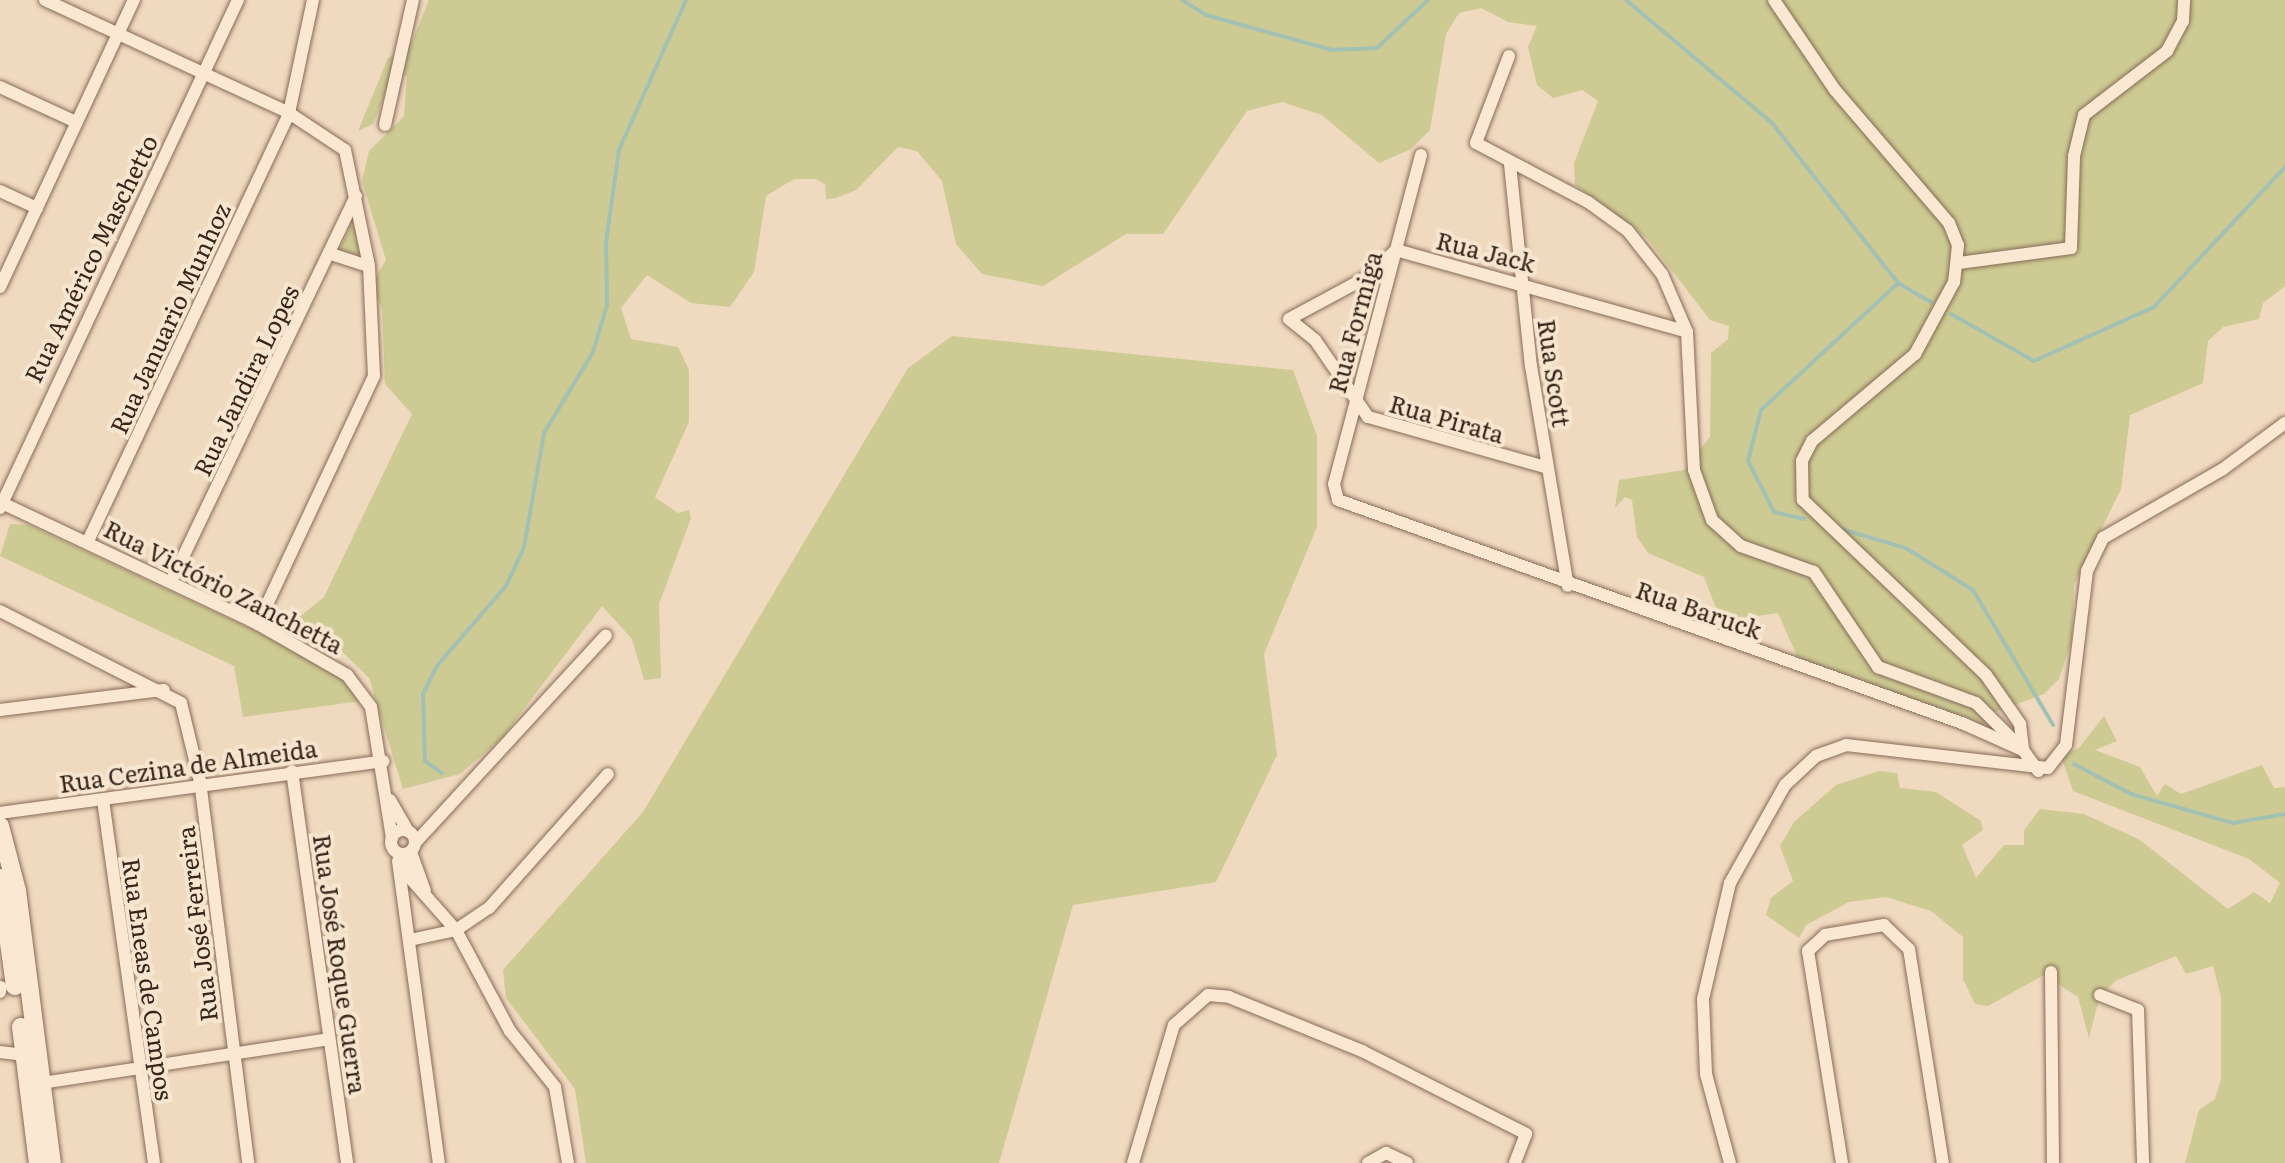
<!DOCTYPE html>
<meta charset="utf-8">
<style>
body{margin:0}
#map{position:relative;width:2285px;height:1163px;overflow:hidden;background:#efd9bf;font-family:Literata,serif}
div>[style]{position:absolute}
.green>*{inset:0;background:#cdcb93}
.stream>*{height:4px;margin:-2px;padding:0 2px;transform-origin:2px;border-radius:2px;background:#a3c1b3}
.roads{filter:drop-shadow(0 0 2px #886a57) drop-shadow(0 0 2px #886a57)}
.street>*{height:12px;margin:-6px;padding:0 6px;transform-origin:6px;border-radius:6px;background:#fae8d3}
.street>.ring{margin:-6px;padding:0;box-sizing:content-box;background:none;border:12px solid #fae8d3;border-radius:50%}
.secondary>*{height:18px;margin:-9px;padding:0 9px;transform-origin:9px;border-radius:9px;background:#fae8d3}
span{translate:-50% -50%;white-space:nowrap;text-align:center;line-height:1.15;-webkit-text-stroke:8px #f6e5cf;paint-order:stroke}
.street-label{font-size:24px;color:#37251c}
</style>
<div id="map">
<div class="green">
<i style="clip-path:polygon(429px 0,2285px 0,2285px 286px,2263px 303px,2259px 319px,2223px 327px,2208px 341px,2203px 383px,2130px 415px,2121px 489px,2074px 585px,2072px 640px,2059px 679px,2044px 694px,1990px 714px,1981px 729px,1813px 668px,1797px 656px,1778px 613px,1721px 621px,1704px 577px,1648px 553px,1637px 537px,1632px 500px,1625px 497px,1615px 508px,1619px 480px,1684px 470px,1710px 437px,1711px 353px,1728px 339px,1729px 326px,1710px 320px,1647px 238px,1575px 185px,1574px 163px,1598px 101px,1582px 90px,1553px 98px,1537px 85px,1528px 47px,1537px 26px,1508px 22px,1481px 8px,1459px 13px,1446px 34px,1430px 130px,1411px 149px,1379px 163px,1322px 115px,1282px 102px,1247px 111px,1163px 234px,1126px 234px,1043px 286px,982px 274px,956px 244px,942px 181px,917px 151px,898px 147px,856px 190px,836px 198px,826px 199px,825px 184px,815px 179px,794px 179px,766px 196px,754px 272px,730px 307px,691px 303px,647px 275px,621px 308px,631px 339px,678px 347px,689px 370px,689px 422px,655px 497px,678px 513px,689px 510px,691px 518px,659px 604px,661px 678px,644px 680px,632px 639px,602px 606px,502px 738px,460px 774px,403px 789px,369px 678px,325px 635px,303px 634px,292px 623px,324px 597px,412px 414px,385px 384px,382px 309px,372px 283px,386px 260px,362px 181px,369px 151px,404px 116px,407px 76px,393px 75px,373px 124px,358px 131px,388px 58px,411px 44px)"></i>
<i style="clip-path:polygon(350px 226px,359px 228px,363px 256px,339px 251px)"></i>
<i style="clip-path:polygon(952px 336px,1293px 370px,1317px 436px,1317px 527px,1264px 654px,1277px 755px,1216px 882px,1073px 905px,999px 1163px,586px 1163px,575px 1089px,506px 998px,503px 970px,643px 812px,908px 368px)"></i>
<i style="clip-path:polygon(10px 524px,29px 525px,296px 650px,352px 685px,361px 701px,243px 717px,234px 666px,0 556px)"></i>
<i style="clip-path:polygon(2104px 716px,2117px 741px,2095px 750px,2140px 767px,2157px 796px,2165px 784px,2181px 794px,2262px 765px,2274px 788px,2285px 787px,2285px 1163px,2185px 1163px,2199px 1110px,2215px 1099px,2221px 1079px,2221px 997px,2213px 966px,2186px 974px,2176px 956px,2117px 980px,2100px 995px,2089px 1038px,2078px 997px,2044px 975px,1988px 1006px,1975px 1004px,1963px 979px,1963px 937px,1931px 911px,1886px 897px,1849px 902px,1806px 925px,1799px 938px,1766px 915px,1771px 898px,1793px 881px,1780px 846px,1794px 822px,1836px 785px,1879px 771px,1897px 773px,1900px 788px,1936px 792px,1981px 821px,1983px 830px,1962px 845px,1976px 878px,2004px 845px,2024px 845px,2024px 830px,2040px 809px,2084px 814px,2140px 840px,2228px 909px,2254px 892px,2270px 903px,2280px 883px,2249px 859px,2073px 791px,2061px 756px,2079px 748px)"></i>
</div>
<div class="stream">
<i style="left:1182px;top:0;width:28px;rotate:32deg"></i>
<i style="left:1206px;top:15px;width:131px;rotate:15.5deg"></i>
<i style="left:1332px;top:50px;width:45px;rotate:-2.5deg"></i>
<i style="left:1377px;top:48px;width:70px;rotate:-43.3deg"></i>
<i style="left:1626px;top:0;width:191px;rotate:40.1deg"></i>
<i style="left:1772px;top:123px;width:204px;rotate:51.8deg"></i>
<i style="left:1951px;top:314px;width:95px;rotate:29.5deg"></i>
<i style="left:2034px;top:361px;width:132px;rotate:-24.2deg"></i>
<i style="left:2154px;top:307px;width:192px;rotate:-46.9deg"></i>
<i style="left:1804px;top:519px;width:31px;rotate:-167deg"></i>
<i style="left:1774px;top:512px;width:57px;rotate:-117deg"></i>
<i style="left:1748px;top:461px;width:53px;rotate:-75.7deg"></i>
<i style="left:1761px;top:410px;width:187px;rotate:-42.8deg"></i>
<i style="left:1898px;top:283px;width:39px;rotate:30deg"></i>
<i style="left:1838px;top:528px;width:71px;rotate:16.4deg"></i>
<i style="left:1906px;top:548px;width:79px;rotate:32.1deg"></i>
<i style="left:1973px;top:590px;width:157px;rotate:59.3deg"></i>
<i style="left:2074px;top:764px;width:64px;rotate:27.8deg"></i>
<i style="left:2131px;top:794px;width:106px;rotate:15.9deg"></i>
<i style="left:2233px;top:823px;width:53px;rotate:-9.8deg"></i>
<i style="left:442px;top:773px;width:21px;rotate:-145deg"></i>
<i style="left:425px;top:761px;width:67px;rotate:-91.7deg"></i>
<i style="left:423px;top:694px;width:30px;rotate:-64deg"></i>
<i style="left:436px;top:667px;width:107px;rotate:-49.2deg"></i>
<i style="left:506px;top:586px;width:43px;rotate:-65.2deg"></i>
<i style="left:524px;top:547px;width:116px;rotate:-80deg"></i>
<i style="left:544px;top:433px;width:95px;rotate:-58.8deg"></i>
<i style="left:593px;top:352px;width:49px;rotate:-73.4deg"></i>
<i style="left:607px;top:305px;width:63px;rotate:-90.9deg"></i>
<i style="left:606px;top:242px;width:93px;rotate:-82deg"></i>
<i style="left:619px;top:150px;width:164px;rotate:-65.9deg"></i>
</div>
<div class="roads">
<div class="street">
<i style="left:45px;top:0;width:269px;rotate:24.8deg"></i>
<i style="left:289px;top:113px;width:67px;rotate:33.5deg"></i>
<i style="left:345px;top:150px;width:118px;rotate:78.3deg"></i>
<i style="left:369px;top:266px;width:110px;rotate:87.4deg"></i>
<i style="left:374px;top:376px;width:274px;rotate:115.1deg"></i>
<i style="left:1774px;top:0;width:109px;rotate:55.9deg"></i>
<i style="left:1835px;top:90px;width:175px;rotate:49.4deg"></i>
<i style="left:1949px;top:223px;width:24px;rotate:68deg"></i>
<i style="left:1958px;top:245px;width:37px;rotate:96deg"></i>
<i style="left:1954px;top:282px;width:82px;rotate:118.4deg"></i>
<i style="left:1915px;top:354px;width:135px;rotate:139.8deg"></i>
<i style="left:1812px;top:441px;width:22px;rotate:117deg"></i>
<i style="left:1802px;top:461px;width:39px;rotate:89deg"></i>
<i style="left:1803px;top:500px;width:253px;rotate:43.7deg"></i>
<i style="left:1986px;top:675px;width:60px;rotate:55.2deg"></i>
<i style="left:2020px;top:724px;width:26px;rotate:83deg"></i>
<i style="left:1509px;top:56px;width:93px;rotate:110.8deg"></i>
<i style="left:1476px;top:143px;width:127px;rotate:27.8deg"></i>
<i style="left:1588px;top:202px;width:49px;rotate:35.9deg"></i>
<i style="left:1628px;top:231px;width:55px;rotate:51.7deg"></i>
<i style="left:1662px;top:274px;width:63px;rotate:66.7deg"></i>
<i style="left:1687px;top:332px;width:138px;rotate:87.1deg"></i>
<i style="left:1694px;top:470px;width:53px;rotate:70.2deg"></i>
<i style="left:1712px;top:520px;width:39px;rotate:42deg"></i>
<i style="left:1741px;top:546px;width:77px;rotate:19.6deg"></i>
<i style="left:1814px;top:572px;width:115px;rotate:56deg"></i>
<i style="left:1878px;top:667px;width:104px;rotate:20.2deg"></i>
<i style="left:1976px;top:703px;width:64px;rotate:45deg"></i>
<i style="left:0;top:87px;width:84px;rotate:24.7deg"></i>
<i style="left:385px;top:125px;width:128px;rotate:-77.4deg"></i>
<i style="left:1421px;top:155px;width:340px;rotate:104.8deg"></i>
<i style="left:1334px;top:484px;width:16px;rotate:76deg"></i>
<i style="left:1338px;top:500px;width:663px;rotate:19.67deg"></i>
<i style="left:1962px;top:723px;width:67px;rotate:23.9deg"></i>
<i style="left:2023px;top:750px;width:26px;rotate:54deg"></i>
<i style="left:1510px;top:164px;width:203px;rotate:84.1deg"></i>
<i style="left:1531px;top:366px;width:223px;rotate:80.5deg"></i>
<i style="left:0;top:191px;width:41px;rotate:24.7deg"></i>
<i style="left:331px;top:254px;width:40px;rotate:18deg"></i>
<i style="left:1959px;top:263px;width:113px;rotate:-7.6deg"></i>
<i style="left:2071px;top:248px;width:92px;rotate:-88.1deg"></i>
<i style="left:2074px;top:156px;width:42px;rotate:-76.3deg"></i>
<i style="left:2084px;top:115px;width:105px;rotate:-37.6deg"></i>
<i style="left:2167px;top:51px;width:34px;rotate:-62deg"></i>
<i style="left:2183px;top:21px;width:21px;rotate:-87deg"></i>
<i style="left:0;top:287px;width:317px;rotate:-65deg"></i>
<i style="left:1545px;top:467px;width:184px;rotate:-164.2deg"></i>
<i style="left:1368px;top:417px;width:93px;rotate:-124.5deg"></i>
<i style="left:1315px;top:340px;width:33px;rotate:-141deg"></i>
<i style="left:1289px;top:319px;width:91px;rotate:-28.3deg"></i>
<i style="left:1369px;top:276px;width:37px;rotate:-44deg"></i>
<i style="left:1396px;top:250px;width:302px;rotate:15.7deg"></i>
<i style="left:0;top:502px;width:285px;rotate:25.3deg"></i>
<i style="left:258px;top:624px;width:103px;rotate:29.8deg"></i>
<i style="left:347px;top:675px;width:40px;rotate:53deg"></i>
<i style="left:371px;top:707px;width:133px;rotate:80.9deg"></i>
<i style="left:0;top:508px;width:561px;rotate:-64.9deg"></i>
<i style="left:88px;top:541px;width:473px;rotate:-64.8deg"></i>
<i style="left:289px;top:113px;width:116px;rotate:-78deg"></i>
<i style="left:171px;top:582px;width:428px;rotate:-64.4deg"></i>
<i style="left:0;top:611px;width:203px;rotate:26.9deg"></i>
<i style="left:181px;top:703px;width:80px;rotate:76.3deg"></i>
<i style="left:200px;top:781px;width:385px;rotate:82.8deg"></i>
<i style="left:0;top:710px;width:165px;rotate:-7deg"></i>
<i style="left:292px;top:771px;width:396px;rotate:82deg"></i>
<i style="left:103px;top:800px;width:367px;rotate:82deg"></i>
<i style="left:390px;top:800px;width:36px;rotate:60deg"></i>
<i style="left:0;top:813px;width:387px;rotate:-7.7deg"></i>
<i class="ring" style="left:391px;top:830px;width:12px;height:12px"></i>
<i style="left:415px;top:843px;width:282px;rotate:-47.4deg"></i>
<i style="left:411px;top:852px;width:41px;rotate:70.3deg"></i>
<i style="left:402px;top:854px;width:25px;rotate:72deg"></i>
<i style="left:410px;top:878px;width:69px;rotate:48.5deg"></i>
<i style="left:456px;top:930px;width:115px;rotate:61.9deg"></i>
<i style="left:510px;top:1031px;width:72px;rotate:51.2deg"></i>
<i style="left:555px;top:1087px;width:77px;rotate:80.3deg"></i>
<i style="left:398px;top:861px;width:305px;rotate:82.3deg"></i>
<i style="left:410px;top:940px;width:47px;rotate:-12.3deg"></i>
<i style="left:456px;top:930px;width:40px;rotate:-34deg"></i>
<i style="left:489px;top:908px;width:179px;rotate:-48.4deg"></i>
<i style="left:2051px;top:972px;width:191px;rotate:89.4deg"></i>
<i style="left:0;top:992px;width:5px;rotate:-79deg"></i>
<i style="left:2100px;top:995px;width:41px;rotate:21.5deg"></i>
<i style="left:2138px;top:1010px;width:153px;rotate:88.1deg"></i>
<i style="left:0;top:1052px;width:25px;rotate:7deg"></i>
<i style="left:42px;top:1083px;width:290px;rotate:-8.7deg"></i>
<i style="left:1133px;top:1163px;width:144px;rotate:-73.5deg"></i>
<i style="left:1174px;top:1025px;width:45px;rotate:-41.4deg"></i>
<i style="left:1208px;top:995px;width:21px;rotate:5deg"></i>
<i style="left:1229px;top:997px;width:144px;rotate:22.1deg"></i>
<i style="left:1362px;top:1051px;width:184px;rotate:26.8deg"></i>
<i style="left:1526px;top:1134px;width:31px;rotate:111deg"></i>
<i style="left:1368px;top:1163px;width:21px;rotate:-29deg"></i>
<i style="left:1386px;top:1153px;width:23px;rotate:25deg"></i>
<i style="left:1730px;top:1163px;width:92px;rotate:-105.1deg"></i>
<i style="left:1706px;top:1074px;width:75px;rotate:-92.3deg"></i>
<i style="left:1703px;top:999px;width:119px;rotate:-76.9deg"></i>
<i style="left:1730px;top:883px;width:112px;rotate:-60.7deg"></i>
<i style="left:1785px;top:785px;width:42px;rotate:-43.1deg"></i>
<i style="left:1816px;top:756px;width:32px;rotate:-20deg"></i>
<i style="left:1846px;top:745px;width:203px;rotate:6.5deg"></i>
<i style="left:2048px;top:768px;width:29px;rotate:-52deg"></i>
<i style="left:2066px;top:745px;width:175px;rotate:-83.1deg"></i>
<i style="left:2087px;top:571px;width:37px;rotate:-64deg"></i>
<i style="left:2103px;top:538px;width:138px;rotate:-29.9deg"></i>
<i style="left:2223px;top:469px;width:77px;rotate:-36.6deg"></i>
<i style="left:1842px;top:1163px;width:215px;rotate:-99.1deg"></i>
<i style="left:1808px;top:951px;width:23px;rotate:-43deg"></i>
<i style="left:1825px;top:935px;width:60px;rotate:-9.6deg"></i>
<i style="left:1884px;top:925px;width:35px;rotate:44deg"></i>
<i style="left:1909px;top:949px;width:217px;rotate:81deg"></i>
</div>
<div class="secondary">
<i style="left:0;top:826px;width:67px;rotate:75.3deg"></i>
<i style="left:17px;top:891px;width:274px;rotate:82.7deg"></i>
<i style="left:0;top:878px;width:109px;rotate:82.1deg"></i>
<i style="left:21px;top:1027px;width:137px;rotate:82.9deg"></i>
</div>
</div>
<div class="street-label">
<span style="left:1486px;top:251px;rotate:14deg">Rua Jack</span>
<span style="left:90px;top:258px;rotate:-64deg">Rua Américo Maschetto</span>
<span style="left:169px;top:318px;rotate:-65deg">Rua Januario Munhoz</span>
<span style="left:1354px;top:322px;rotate:-75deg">Rua Formiga</span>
<span style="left:1555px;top:373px;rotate:82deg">Rua Scott</span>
<span style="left:245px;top:380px;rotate:-64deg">Rua Jandira Lopes</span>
<span style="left:1447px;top:418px;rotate:16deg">Rua Pirata</span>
<span style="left:224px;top:586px;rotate:27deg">Rua Victório Zanchetta</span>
<span style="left:1699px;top:609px;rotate:19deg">Rua Baruck</span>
<span style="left:188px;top:765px;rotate:-8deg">Rua Cezina de Almeida</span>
<span style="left:196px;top:924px;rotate:-97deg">Rua José Ferreira</span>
<span style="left:341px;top:964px;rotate:82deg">Rua José Roque Guerra</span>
<span style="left:149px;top:979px;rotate:82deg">Rua Eneas de Campos</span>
</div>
</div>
